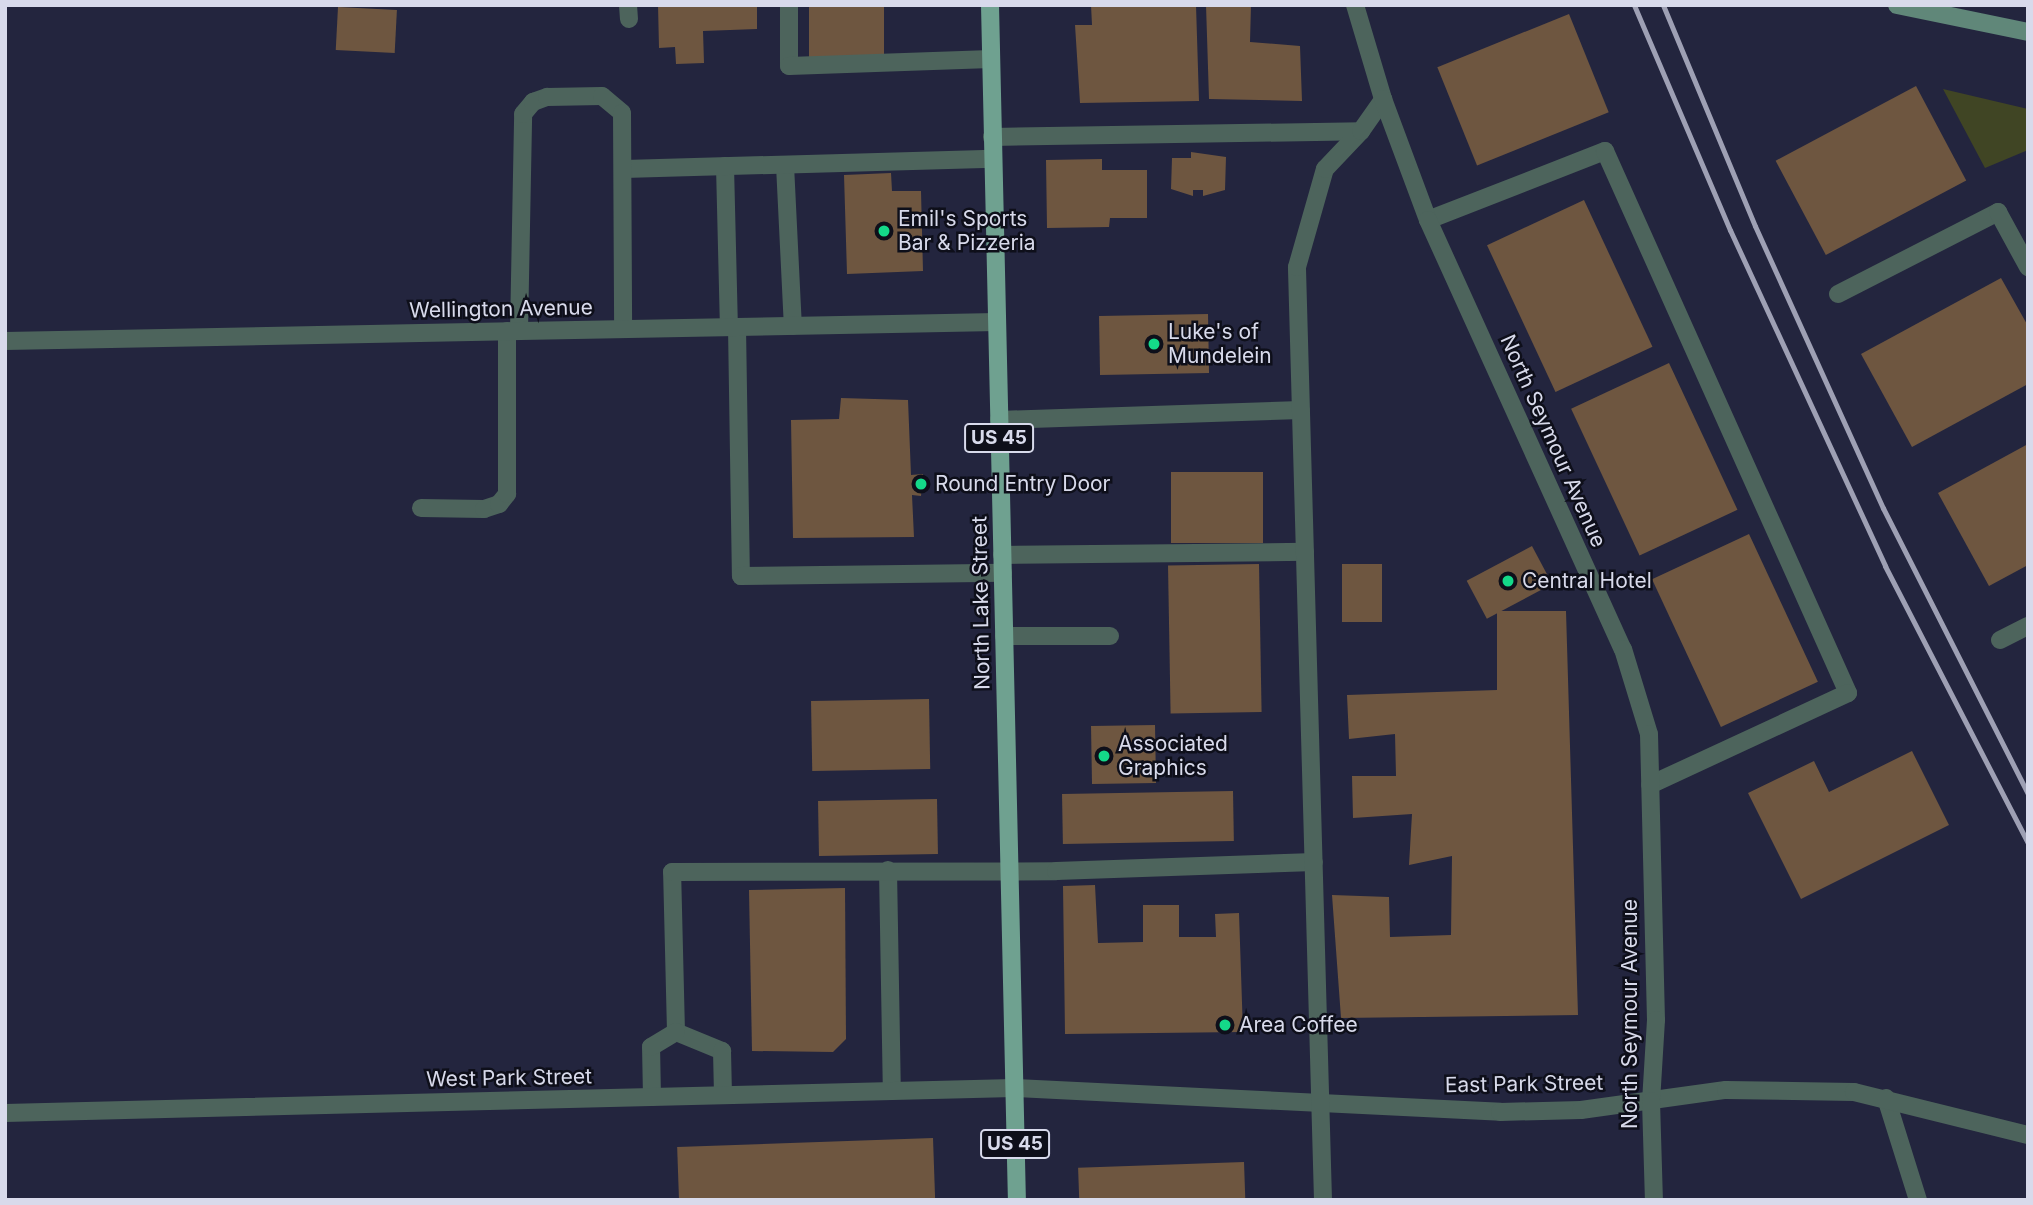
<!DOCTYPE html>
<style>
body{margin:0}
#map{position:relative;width:2033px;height:1205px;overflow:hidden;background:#23253e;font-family:Inter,sans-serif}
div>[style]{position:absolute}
.green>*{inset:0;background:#404524}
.building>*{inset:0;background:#6e5640;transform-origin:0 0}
.service>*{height:18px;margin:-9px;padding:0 9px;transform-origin:9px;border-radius:9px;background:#4d645c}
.minor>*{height:18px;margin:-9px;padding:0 9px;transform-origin:9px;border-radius:9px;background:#4d645c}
.tertiary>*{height:18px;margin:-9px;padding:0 9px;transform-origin:9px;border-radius:9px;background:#4d645c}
.secondary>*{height:18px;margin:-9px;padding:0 9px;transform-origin:9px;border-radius:9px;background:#608779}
.primary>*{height:18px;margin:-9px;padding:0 9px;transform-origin:9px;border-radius:9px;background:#6fa190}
.rail>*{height:5px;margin:-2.5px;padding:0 2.5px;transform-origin:2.5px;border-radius:2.5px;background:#9ea0b4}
.dots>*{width:19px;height:19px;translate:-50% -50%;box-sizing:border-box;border:4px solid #0e0f1a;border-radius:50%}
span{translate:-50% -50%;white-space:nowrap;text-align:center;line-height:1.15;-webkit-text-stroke:5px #0e0f1a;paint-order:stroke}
.shield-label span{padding:2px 5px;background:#0e0f1a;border:2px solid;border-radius:5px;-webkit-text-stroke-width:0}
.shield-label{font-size:19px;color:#d8daeb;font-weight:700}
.poi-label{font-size:21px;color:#d8daeb}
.left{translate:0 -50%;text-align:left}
.street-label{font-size:21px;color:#d8daeb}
.frame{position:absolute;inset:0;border:7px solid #d8daeb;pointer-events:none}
</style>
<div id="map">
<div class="green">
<i style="clip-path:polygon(1943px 89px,2028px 109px,2028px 150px,1985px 168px)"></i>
</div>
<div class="building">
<i style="clip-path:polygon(658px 5px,757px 5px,757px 29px,703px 31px,704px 63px,676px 64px,675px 47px,659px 48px)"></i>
<i style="left:809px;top:5px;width:75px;height:53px"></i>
<i style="clip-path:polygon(1091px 5px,1196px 5px,1199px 101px,1080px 103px,1075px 25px,1092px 25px)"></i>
<i style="clip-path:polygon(1206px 5px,1251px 5px,1250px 42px,1300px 46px,1302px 101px,1209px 99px)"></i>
<i style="left:338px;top:7px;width:59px;height:43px;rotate:3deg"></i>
<i style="left:1569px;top:14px;width:106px;height:142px;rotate:68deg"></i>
<i style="left:1916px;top:86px;width:107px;height:159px;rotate:62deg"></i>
<i style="clip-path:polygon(1191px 152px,1226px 157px,1225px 190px,1203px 196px,1203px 190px,1193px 190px,1193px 196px,1171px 189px,1172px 158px,1191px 158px)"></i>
<i style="clip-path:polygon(1102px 159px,1102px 170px,1147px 170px,1147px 218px,1110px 218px,1109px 227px,1047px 228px,1046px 160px)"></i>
<i style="clip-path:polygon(891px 173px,892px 191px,921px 191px,923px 271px,847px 274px,844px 175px)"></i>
<i style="left:1584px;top:200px;width:162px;height:107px;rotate:65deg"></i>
<i style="clip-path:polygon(2001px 278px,2028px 326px,2028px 384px,1912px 447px,1861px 354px)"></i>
<i style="left:1208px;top:314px;width:59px;height:109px;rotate:89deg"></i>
<i style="left:1669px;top:363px;width:162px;height:108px;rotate:65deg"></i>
<i style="clip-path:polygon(841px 398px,908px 400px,911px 475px,923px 474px,921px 496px,912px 495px,914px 537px,793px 538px,791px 420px,839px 419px)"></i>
<i style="clip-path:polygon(2028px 444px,2028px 565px,1989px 586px,1938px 493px)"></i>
<i style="left:1171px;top:472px;width:92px;height:71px"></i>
<i style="left:1749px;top:534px;width:163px;height:107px;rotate:65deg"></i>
<i style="left:1532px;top:546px;width:43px;height:74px;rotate:62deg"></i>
<i style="left:1259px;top:564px;width:148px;height:91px;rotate:89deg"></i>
<i style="left:1342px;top:564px;width:40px;height:58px"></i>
<i style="clip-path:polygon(1497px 611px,1566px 611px,1578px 1015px,1341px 1018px,1332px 895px,1389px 897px,1390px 937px,1451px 935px,1452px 856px,1409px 865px,1412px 814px,1353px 818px,1352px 776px,1396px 776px,1395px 734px,1349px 739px,1347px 695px,1497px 690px)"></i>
<i style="left:929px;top:699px;width:70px;height:118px;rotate:89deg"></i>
<i style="left:1155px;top:725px;width:58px;height:64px;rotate:89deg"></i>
<i style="clip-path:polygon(1912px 751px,1949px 825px,1801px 899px,1748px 793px,1814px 761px,1829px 792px)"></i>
<i style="left:1233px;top:791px;width:50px;height:171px;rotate:89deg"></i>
<i style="left:937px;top:799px;width:55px;height:119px;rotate:89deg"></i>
<i style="clip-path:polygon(1095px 885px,1098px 943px,1143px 942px,1143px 905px,1179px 905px,1179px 937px,1216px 937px,1215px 914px,1239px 913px,1243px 1032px,1065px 1034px,1063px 886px)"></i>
<i style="clip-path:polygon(845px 888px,846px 1039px,833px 1052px,752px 1051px,749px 890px)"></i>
<i style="left:933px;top:1138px;width:62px;height:256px;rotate:88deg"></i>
<i style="left:1244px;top:1162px;width:38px;height:166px;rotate:88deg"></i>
</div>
<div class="service">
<i style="left:628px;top:5px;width:14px;rotate:86deg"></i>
<i style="left:789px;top:5px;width:61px;rotate:90deg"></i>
<i style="left:789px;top:66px;width:202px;rotate:-2deg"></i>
<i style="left:992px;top:137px;width:369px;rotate:-0.9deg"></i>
<i style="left:785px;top:165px;width:161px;rotate:87.2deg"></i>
<i style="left:725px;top:166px;width:161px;rotate:88.6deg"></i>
<i style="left:624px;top:169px;width:369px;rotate:-1.6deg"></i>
<i style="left:1428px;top:220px;width:190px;rotate:-21.3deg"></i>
<i style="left:1605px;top:151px;width:594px;rotate:65.85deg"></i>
<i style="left:1848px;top:693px;width:218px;rotate:155.1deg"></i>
<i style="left:1838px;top:294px;width:180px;rotate:-27.1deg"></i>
<i style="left:1998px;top:212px;width:63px;rotate:61.4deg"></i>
<i style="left:737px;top:327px;width:249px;rotate:89.1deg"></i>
<i style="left:741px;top:576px;width:262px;rotate:-0.7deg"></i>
<i style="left:519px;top:331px;width:217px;rotate:-88.9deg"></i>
<i style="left:523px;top:114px;width:16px;rotate:-50deg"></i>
<i style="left:533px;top:102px;width:15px;rotate:-20deg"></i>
<i style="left:547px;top:97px;width:55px;rotate:-1deg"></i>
<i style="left:602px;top:96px;width:26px;rotate:40deg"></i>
<i style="left:622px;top:113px;width:216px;rotate:89.7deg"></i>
<i style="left:999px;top:420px;width:302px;rotate:-1.9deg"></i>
<i style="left:421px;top:508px;width:63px;rotate:0.9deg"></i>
<i style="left:484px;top:509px;width:16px;rotate:-18deg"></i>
<i style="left:499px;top:504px;width:13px;rotate:-51deg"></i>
<i style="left:507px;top:494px;width:163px;rotate:-90deg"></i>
<i style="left:1002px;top:555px;width:303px;rotate:-0.6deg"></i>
<i style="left:1004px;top:636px;width:106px"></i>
<i style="left:2000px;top:640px;width:31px;rotate:-27deg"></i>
<i style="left:888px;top:870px;width:221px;rotate:89deg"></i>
<i style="left:676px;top:1032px;width:160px;rotate:-91.4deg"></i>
<i style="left:672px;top:872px;width:384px;rotate:-0.1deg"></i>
<i style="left:1056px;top:871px;width:258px;rotate:-2deg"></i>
<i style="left:676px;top:1032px;width:50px;rotate:22.4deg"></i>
<i style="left:722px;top:1051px;width:44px;rotate:88.7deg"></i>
<i style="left:652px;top:1097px;width:50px;rotate:-91.1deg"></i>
<i style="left:651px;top:1047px;width:29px;rotate:-31deg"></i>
</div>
<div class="minor">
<i style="left:5px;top:341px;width:992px;rotate:-1.1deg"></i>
<i style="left:1886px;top:1098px;width:107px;rotate:72.6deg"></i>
<i style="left:5px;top:1113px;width:1009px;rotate:-1.42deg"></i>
<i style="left:1014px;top:1088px;width:487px;rotate:2.8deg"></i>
<i style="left:1500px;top:1112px;width:81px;rotate:-1.4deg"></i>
<i style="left:1581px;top:1110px;width:146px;rotate:-7.9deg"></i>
<i style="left:1726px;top:1090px;width:128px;rotate:0.9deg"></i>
<i style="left:1854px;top:1092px;width:179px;rotate:13.9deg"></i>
<i style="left:1323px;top:1200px;width:933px;rotate:-91.6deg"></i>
<i style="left:1297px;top:267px;width:102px;rotate:-74.1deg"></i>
<i style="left:1325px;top:169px;width:52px;rotate:-46.5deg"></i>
<i style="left:1361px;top:131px;width:39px;rotate:-55deg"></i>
</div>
<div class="tertiary">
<i style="left:1355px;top:5px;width:98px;rotate:73.4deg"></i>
<i style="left:1383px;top:99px;width:129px;rotate:69.6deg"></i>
<i style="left:1428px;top:220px;width:471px;rotate:65.6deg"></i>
<i style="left:1623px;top:649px;width:89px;rotate:73deg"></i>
<i style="left:1649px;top:734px;width:286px;rotate:88.6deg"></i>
<i style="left:1656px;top:1020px;width:81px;rotate:93.5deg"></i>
<i style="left:1651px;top:1101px;width:99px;rotate:88.3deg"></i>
</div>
<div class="secondary">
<i style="left:1897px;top:5px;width:134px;rotate:11.6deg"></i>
</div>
<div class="primary">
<i style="left:990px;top:5px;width:1195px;rotate:88.71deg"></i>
</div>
<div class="rail">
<i style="left:1634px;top:5px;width:245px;rotate:66.9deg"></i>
<i style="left:1730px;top:230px;width:370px;rotate:65.2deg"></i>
<i style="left:1885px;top:566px;width:312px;rotate:62.7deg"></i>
<i style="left:1663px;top:5px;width:239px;rotate:67.4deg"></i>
<i style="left:1755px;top:226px;width:310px;rotate:65.6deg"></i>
<i style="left:1883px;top:508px;width:321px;rotate:63.1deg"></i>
</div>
<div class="dots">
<i style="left:884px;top:231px;background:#14d989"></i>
<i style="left:1154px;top:344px;background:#14d989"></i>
<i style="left:921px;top:484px;background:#14d989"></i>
<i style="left:1508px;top:581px;background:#14d989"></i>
<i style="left:1104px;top:756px;background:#14d989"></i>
<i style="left:1225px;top:1025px;background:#14d989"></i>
</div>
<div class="shield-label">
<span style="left:999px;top:438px">US 45</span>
<span style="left:1015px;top:1144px">US 45</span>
</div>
<div class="poi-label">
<span class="left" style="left:898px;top:231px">Emil's Sports<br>Bar &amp; Pizzeria</span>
<span class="left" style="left:1168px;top:344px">Luke's of<br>Mundelein</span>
<span class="left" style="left:935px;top:484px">Round Entry Door</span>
<span class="left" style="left:1522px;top:581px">Central Hotel</span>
<span class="left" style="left:1118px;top:756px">Associated<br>Graphics</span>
<span class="left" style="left:1239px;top:1025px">Area Coffee</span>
</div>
<div class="street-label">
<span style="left:501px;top:309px;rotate:-1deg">Wellington Avenue</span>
<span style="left:1553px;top:441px;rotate:66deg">North Seymour Avenue</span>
<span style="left:981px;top:603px;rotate:-91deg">North Lake Street</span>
<span style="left:1630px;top:1014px;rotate:-90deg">North Seymour Avenue</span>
<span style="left:509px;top:1078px;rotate:-1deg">West Park Street</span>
<span style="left:1524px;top:1084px;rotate:-1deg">East Park Street</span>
</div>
<div class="frame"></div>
</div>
